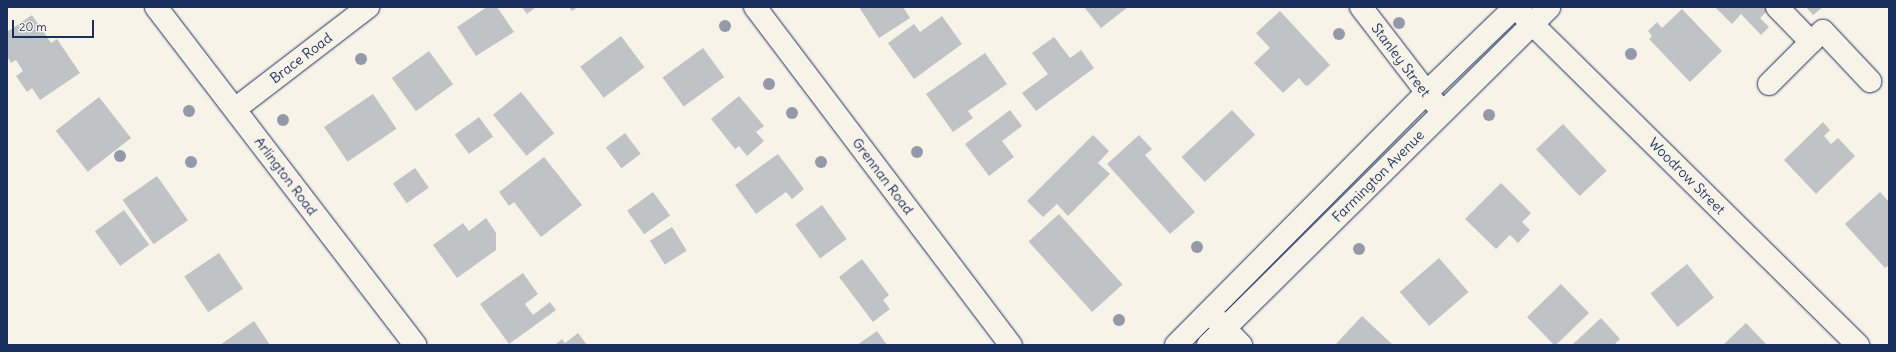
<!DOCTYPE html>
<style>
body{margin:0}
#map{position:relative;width:1896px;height:352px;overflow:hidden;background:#f7f3e8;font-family:Delius,sans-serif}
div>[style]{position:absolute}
.building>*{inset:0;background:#c0c3c5;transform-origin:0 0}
.roads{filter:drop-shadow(0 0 1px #1b2f5e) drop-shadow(0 0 1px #1b2f5e)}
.minor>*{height:22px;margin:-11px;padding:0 11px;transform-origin:11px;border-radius:11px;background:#f7f3e8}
.major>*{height:22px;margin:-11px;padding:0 11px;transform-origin:11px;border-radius:11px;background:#f7f3e8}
.trees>*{width:12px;height:12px;margin:-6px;border-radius:50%;background:#9399a9}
span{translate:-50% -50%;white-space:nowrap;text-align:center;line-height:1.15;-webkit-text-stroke:4px #f7f3e8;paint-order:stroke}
.street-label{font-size:14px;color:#1b2f5e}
.frame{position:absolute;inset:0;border:8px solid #1b2f5e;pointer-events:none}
.scale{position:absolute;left:12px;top:20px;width:82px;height:18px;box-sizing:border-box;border:2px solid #1b2f5e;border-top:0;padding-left:5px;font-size:12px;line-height:14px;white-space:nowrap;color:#1b2f5e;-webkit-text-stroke:3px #f7f3e8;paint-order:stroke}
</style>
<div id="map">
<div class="building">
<i style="clip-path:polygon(487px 7px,497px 7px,514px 32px,476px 56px,457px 27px)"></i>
<i style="clip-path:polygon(522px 7px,536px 7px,527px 14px)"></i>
<i style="clip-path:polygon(569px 7px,578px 7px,572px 11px)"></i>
<i style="clip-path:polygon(859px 7px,903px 7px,910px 18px,879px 38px)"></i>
<i style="clip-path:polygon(1084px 7px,1128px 7px,1101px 28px)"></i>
<i style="clip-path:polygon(1715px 7px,1771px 7px,1760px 18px,1769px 27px,1761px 35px,1741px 14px,1732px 24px)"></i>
<i style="clip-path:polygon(1806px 7px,1823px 7px,1813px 15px)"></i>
<i style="clip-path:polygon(1682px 9px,1722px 51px,1690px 82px,1649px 39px,1652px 36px,1648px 31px,1657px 22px,1662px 28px)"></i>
<i style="clip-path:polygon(1280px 11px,1330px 65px,1309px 85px,1306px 86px,1299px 78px,1283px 93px,1254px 63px,1270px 48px,1256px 33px)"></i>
<i style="clip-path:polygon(32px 15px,51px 43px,57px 39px,80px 73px,40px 100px,32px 88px,27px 92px,16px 76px,23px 71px,16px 60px,11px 63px,7px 56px,7px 32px)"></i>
<i style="clip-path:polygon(942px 16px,962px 44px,914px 79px,888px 43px,914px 24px,920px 32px)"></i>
<i style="left:621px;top:36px;width:39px;height:51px;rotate:53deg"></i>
<i style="clip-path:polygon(1054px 37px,1070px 58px,1081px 50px,1094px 68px,1036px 111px,1022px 93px,1048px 74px,1032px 53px)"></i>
<i style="left:703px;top:48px;width:36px;height:50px;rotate:54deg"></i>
<i style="left:429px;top:51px;width:41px;height:46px;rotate:54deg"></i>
<i style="clip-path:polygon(985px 53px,1007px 84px,968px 111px,973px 118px,953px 132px,926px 94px)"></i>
<i style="left:521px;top:92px;width:53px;height:36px;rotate:51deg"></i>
<i style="left:373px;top:94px;width:42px;height:59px;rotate:56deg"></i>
<i style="clip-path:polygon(739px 96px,764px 126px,756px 132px,764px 141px,747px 156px,739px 146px,735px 149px,711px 119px)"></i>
<i style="left:99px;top:97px;width:52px;height:55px;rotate:52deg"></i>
<i style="clip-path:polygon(1010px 110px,1022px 126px,1002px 141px,1014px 157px,989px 176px,965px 144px)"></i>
<i style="left:1232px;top:110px;width:34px;height:69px;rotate:47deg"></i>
<i style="left:479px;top:117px;width:24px;height:30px;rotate:54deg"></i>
<i style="clip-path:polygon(1823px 122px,1830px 130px,1824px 136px,1831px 144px,1838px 138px,1855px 156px,1816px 194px,1784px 160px)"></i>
<i style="left:1563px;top:124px;width:64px;height:37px;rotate:47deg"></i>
<i style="left:625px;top:133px;width:26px;height:24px;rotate:53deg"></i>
<i style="clip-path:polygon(1093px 135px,1109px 151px,1098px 163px,1110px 174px,1068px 216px,1057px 204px,1043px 217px,1027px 201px)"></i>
<i style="clip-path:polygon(1139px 135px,1152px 149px,1145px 155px,1195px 212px,1170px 234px,1107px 164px)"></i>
<i style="clip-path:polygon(778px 154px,804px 189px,792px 199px,786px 192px,756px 214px,735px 185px)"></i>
<i style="clip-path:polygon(544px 157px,582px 205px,541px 237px,514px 202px,509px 206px,499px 192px)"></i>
<i style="left:415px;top:168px;width:24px;height:27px;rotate:55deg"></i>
<i style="left:157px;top:176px;width:54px;height:42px;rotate:55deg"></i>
<i style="clip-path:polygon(1501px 183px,1531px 213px,1522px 222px,1530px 230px,1518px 243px,1510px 235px,1496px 249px,1465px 219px)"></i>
<i style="left:653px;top:192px;width:29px;height:32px;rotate:54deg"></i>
<i style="clip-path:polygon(1880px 192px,1889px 202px,1889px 265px,1885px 268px,1845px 224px)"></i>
<i style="left:822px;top:205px;width:42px;height:33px;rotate:54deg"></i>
<i style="left:124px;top:210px;width:43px;height:36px;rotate:54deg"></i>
<i style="left:1059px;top:214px;width:95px;height:41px;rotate:48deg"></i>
<i style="clip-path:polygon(486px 218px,496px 233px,496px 250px,457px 278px,433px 245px,463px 223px,469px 231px)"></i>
<i style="left:672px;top:227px;width:28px;height:26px;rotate:58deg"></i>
<i style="left:219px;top:253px;width:43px;height:42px;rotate:56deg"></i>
<i style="left:1439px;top:258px;width:45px;height:52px;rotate:49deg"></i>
<i style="clip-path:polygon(862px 259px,889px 295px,883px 300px,890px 309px,873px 322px,839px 277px)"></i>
<i style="left:1687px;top:264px;width:43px;height:47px;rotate:51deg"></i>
<i style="clip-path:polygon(523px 273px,538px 294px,525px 304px,533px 315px,550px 302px,556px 310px,509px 344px,480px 304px)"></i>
<i style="clip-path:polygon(1561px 284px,1589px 313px,1556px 345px,1554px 345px,1527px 317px)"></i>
<i style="clip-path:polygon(1362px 316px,1393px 345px,1335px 345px)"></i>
<i style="clip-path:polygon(1601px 318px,1620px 339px,1614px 345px,1572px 345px)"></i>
<i style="clip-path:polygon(254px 321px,270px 345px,220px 345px)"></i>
<i style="clip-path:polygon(1746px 323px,1767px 345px,1723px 345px)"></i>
<i style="clip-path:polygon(877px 331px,887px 345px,857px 345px)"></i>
<i style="clip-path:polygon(578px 333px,587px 345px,555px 345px,562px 339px,565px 343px)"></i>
</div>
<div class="roads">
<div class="minor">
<i style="left:156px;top:7px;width:426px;rotate:52.5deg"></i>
<i style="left:755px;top:7px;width:424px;rotate:52.9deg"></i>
<i style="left:1361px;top:7px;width:133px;rotate:52.4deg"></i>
<i style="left:1515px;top:7px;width:482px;rotate:44.6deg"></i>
<i style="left:1777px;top:7px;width:49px;rotate:45.8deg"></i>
<i style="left:1811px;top:42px;width:16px;rotate:-43deg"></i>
<i style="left:1823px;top:31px;width:69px;rotate:46.8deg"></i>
<i style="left:1769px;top:84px;width:59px;rotate:-45deg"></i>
<i style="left:235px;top:109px;width:168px;rotate:-37.5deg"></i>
<i style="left:1212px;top:315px;width:42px;rotate:46deg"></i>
</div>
<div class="major">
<i style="left:1176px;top:345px;width:355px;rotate:-45.2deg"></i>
<i style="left:1426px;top:93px;width:124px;rotate:-44deg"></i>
<i style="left:1208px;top:345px;width:480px;rotate:-44.7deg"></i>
</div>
</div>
<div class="trees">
<i style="left:1399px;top:23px"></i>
<i style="left:725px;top:26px"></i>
<i style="left:1339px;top:34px"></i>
<i style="left:1631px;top:54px"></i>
<i style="left:361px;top:59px"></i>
<i style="left:769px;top:84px"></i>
<i style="left:189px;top:111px"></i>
<i style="left:792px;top:113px"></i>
<i style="left:1489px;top:115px"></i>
<i style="left:283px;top:120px"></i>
<i style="left:917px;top:152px"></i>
<i style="left:120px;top:156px"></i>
<i style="left:191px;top:162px"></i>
<i style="left:821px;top:162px"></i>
<i style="left:1197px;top:247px"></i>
<i style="left:1359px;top:249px"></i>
<i style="left:1119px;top:320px"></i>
</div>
<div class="street-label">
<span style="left:301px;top:58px;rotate:-37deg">Brace Road</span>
<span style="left:1401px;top:60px;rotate:53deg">Stanley Street</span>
<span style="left:286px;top:176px;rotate:53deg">Arlington Road</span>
<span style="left:883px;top:176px;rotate:53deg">Grennan Road</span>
<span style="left:1378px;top:176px;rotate:-45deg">Farmington Avenue</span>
<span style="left:1687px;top:176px;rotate:45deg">Woodrow Street</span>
</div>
<div class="frame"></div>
<div class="scale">20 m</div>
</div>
